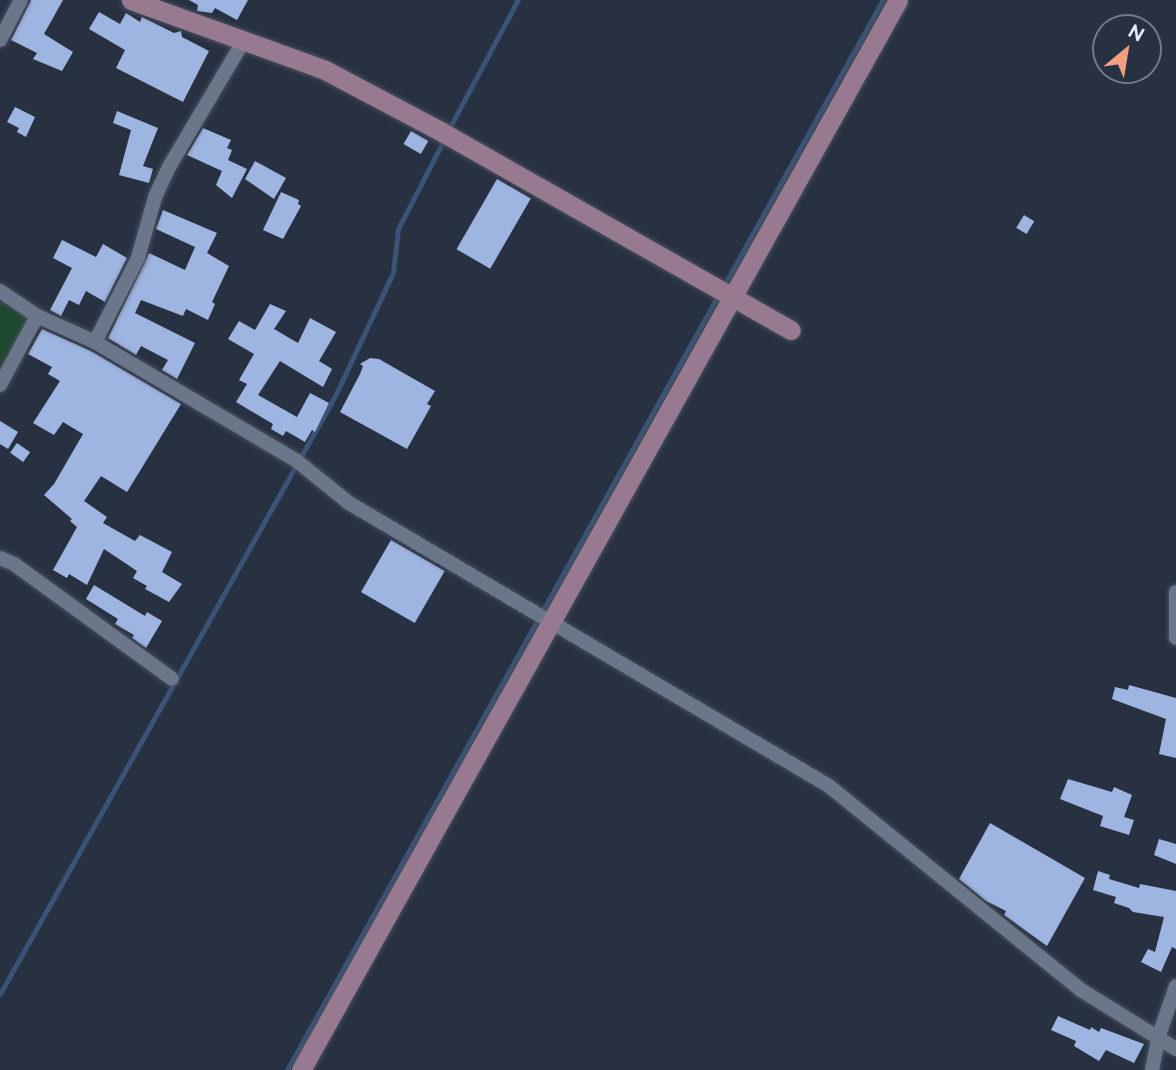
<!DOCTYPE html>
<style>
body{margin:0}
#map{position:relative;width:1176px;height:1070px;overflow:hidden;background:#283142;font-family:Raleway,sans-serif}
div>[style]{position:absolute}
.green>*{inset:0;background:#1e4830}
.stream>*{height:4.5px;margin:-2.25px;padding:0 2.25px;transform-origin:2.25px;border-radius:2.25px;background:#3a5478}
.building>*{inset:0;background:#9eb5e1;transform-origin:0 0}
.roads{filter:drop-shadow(0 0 2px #484f5e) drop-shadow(0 0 2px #484f5e)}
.street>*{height:14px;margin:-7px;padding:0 7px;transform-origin:7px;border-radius:7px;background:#6c768a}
.secondary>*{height:19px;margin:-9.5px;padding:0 9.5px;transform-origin:9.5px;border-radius:9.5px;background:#977a90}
span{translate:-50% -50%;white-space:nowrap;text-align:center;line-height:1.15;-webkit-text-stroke:7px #283142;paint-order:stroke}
.north{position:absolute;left:1092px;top:14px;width:70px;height:70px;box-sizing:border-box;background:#283142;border:2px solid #737b8a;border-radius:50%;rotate:30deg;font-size:19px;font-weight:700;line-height:28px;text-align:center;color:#e4eaf5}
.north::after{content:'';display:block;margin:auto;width:24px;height:32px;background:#f2a080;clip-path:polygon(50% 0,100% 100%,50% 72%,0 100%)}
</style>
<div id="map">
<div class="green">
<i style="clip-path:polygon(0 298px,28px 317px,0 372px)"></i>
</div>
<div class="stream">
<i style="left:449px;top:129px;width:146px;rotate:-61.9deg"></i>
<i style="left:723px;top:287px;width:329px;rotate:-60.9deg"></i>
<i style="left:0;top:994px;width:688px;rotate:-60.75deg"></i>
<i style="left:336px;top:394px;width:134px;rotate:-64.8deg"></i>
<i style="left:393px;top:273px;width:44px;rotate:-83.5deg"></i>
<i style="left:398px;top:229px;width:100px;rotate:-62.7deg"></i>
<i style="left:287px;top:1070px;width:888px;rotate:-60.9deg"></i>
</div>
<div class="building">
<i style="clip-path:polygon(31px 0,63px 0,44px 34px,73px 52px,62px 71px,33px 59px,37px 53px,11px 40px)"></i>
<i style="clip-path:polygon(189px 0,248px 0,237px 20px,215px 8px,212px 13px,197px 11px,198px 5px)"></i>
<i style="clip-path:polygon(99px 12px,120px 24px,126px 13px,140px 22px,142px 17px,174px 33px,181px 31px,182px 37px,209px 51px,183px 102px,116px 68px,125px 50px,89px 29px)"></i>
<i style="clip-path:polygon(15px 107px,35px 117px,26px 137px,17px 132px,19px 128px,7px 122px)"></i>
<i style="clip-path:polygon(117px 111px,158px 128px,143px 166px,153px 169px,149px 183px,119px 175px,131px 130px,113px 123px)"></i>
<i style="clip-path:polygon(203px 128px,231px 140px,227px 148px,232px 150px,228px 160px,247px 169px,232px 198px,216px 185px,222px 171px,187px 155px)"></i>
<i style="left:411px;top:131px;width:20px;height:15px;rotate:30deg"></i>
<i style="clip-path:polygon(255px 161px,286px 178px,274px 199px,245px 179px)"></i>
<i style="left:497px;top:179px;width:39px;height:81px;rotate:30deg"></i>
<i style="clip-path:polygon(281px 192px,299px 200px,298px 204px,301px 206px,283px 239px,263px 230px)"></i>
<i style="clip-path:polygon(163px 210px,217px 233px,207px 253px,229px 266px,212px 302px,215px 304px,208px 320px,186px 309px,183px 316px,141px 300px,135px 313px,195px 343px,177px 379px,162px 370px,168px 360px,141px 346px,136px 355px,108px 338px,149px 253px,185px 270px,195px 247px,156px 229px)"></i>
<i style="left:1024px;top:215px;width:12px;height:15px;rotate:31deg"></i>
<i style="clip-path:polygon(62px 240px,96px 257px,103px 244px,127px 258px,105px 302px,86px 291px,79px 305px,69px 300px,61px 316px,50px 310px,72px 268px,53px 258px)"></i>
<i style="clip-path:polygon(270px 304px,286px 311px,274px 329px,298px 343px,310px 318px,336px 332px,319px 361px,332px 369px,323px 387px,280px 361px,258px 395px,297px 417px,310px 393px,329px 403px,315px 432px,312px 430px,305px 442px,286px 431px,283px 436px,271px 429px,273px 424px,236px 402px,247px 384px,239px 380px,254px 354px,228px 339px,239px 321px,255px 330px)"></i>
<i style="clip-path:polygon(42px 329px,91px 351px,181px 404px,127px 492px,101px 476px,84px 501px,107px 517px,103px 523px,135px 541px,140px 535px,172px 552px,162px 572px,182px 584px,169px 602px,145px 589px,147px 586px,133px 578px,137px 571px,104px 549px,87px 585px,69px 574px,67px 578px,53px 570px,77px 527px,70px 521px,72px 519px,44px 495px,54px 484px,83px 434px,63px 422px,54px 435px,33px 423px,60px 381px,48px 374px,52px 367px,28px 354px)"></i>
<i style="clip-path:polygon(370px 358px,379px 359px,435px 391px,427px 404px,431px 406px,407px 449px,340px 412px,360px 374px,363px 366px,360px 364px)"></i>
<i style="clip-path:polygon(0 421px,18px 432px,8px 449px,0 444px)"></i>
<i style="left:17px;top:443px;width:16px;height:12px;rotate:35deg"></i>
<i style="left:391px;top:540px;width:62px;height:60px;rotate:30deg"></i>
<i style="clip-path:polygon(94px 585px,145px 616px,147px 612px,162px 621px,146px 648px,132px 638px,134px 635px,115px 624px,118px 619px,86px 599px)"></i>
<i style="clip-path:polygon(1129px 685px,1176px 698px,1176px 758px,1159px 754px,1166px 719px,1112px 699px,1115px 687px,1128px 690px)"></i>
<i style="clip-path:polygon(1068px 779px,1112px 792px,1114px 787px,1132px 795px,1124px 817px,1134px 820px,1129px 835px,1100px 826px,1103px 816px,1060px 799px)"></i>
<i style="clip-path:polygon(990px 823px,1085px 878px,1047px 946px,1004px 915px,1006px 911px,986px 901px,959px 879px)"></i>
<i style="clip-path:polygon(1159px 839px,1176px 844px,1176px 864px,1154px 855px)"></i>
<i style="clip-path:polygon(1098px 871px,1110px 875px,1109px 879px,1139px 888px,1140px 884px,1176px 891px,1176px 949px,1172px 947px,1161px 972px,1141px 962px,1148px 949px,1155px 952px,1164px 917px,1133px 912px,1129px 908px,1114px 903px,1116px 897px,1093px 890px)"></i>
<i style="clip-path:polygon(1058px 1016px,1090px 1030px,1091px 1027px,1099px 1032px,1101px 1028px,1144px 1044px,1134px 1063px,1106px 1050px,1099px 1061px,1074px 1046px,1076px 1041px,1051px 1030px)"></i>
</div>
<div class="roads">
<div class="street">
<i style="left:0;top:40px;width:45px;rotate:-62.3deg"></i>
<i style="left:0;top:291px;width:45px;rotate:34deg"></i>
<i style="left:37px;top:316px;width:64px;rotate:24.1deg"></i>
<i style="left:95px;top:342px;width:234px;rotate:30.5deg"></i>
<i style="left:297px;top:461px;width:67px;rotate:38.9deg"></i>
<i style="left:349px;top:503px;width:557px;rotate:30.52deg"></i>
<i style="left:829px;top:786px;width:324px;rotate:39deg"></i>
<i style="left:1081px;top:990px;width:112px;rotate:31.8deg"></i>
<i style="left:95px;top:342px;width:94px;rotate:-62.9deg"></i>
<i style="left:138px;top:258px;width:63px;rotate:-74.4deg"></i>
<i style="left:155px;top:197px;width:33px;rotate:-65deg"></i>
<i style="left:169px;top:167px;width:147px;rotate:-59.4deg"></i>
<i style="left:0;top:385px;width:78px;rotate:-61.8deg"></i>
<i style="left:0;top:558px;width:15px;rotate:23deg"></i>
<i style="left:14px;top:564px;width:195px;rotate:36deg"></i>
<i style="left:1176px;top:592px;width:46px;rotate:90deg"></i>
<i style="left:1152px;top:1070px;width:33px;rotate:-79deg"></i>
<i style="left:1158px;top:1038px;width:55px;rotate:-70.9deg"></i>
</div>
<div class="secondary">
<i style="left:131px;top:0;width:206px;rotate:19.8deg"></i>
<i style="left:325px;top:70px;width:132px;rotate:27.9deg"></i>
<i style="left:442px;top:132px;width:401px;rotate:29.6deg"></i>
<i style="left:301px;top:1070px;width:1225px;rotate:-60.84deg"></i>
</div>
</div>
<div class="north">N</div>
</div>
